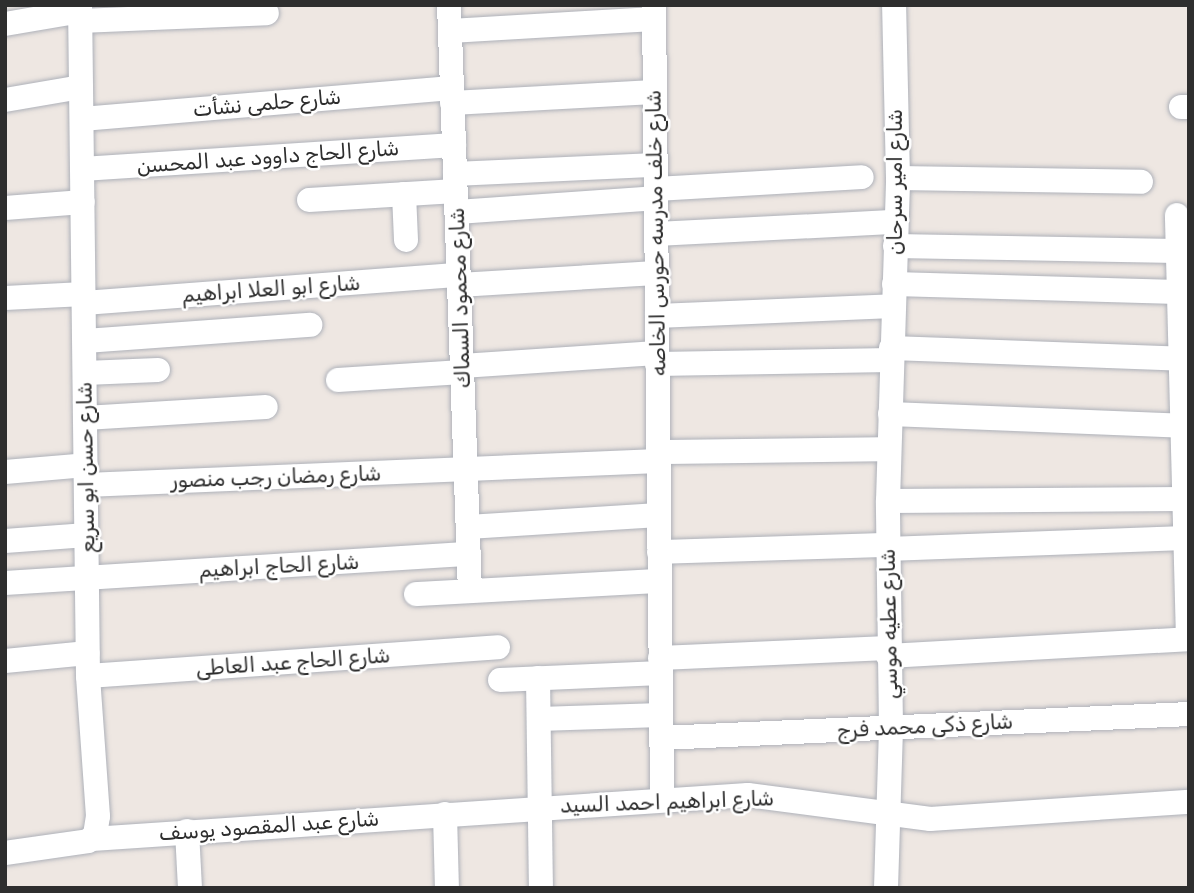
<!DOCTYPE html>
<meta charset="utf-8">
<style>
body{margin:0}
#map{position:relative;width:1194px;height:893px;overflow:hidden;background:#eee7e2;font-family:Rubik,"Noto Sans Arabic",sans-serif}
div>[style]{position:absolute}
.roads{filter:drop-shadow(0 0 2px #aeb1b9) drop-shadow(0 0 2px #aeb1b9)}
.minor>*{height:24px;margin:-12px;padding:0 12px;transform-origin:12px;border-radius:12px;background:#fff}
span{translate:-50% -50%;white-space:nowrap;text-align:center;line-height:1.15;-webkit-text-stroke:5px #fff;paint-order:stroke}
.street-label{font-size:21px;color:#2e2e2e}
.frame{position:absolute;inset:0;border:7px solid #2e2e2e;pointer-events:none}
</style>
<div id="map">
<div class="roads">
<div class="minor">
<i style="left:449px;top:5px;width:586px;rotate:87.95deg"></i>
<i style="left:654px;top:5px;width:794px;rotate:89.42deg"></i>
<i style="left:80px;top:21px;width:187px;rotate:-2.4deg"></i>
<i style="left:5px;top:24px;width:76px;rotate:-9.8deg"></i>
<i style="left:450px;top:31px;width:204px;rotate:-3.4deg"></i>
<i style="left:5px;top:100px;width:77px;rotate:-9.7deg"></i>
<i style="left:452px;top:103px;width:202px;rotate:-3.1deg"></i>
<i style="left:1181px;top:107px;width:8px"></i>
<i style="left:82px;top:119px;width:371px;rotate:-4.8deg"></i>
<i style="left:82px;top:169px;width:373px;rotate:-3.7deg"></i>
<i style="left:455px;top:174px;width:200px;rotate:-2.6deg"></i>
<i style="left:898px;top:178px;width:243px;rotate:0.9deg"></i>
<i style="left:656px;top:189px;width:206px;rotate:-3.3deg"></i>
<i style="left:404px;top:194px;width:46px;rotate:87.5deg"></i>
<i style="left:309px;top:200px;width:147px;rotate:-3.5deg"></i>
<i style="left:5px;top:208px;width:78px;rotate:-4.4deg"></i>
<i style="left:457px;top:212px;width:198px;rotate:-4deg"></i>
<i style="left:656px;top:234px;width:240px;rotate:-2.9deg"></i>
<i style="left:895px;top:246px;width:282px;rotate:1deg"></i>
<i style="left:894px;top:284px;width:284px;rotate:1.6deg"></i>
<i style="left:459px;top:285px;width:197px;rotate:-3.5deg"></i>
<i style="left:5px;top:298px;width:79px;rotate:-2.9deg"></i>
<i style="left:84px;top:303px;width:376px;rotate:-4.3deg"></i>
<i style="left:657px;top:316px;width:236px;rotate:-2.4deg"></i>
<i style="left:85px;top:341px;width:226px;rotate:-4.1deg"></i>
<i style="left:891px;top:348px;width:298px;rotate:2.1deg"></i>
<i style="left:657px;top:364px;width:234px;rotate:-1deg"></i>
<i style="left:462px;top:366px;width:195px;rotate:-3.8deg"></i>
<i style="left:85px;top:373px;width:73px;rotate:-2.4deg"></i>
<i style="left:338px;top:380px;width:124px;rotate:-3.7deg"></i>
<i style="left:890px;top:414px;width:299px;rotate:2.3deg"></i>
<i style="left:85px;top:418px;width:181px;rotate:-3.5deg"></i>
<i style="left:658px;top:452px;width:231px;rotate:-0.7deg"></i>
<i style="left:5px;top:472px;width:81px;rotate:-4.9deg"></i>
<i style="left:86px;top:485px;width:573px;rotate:-2.4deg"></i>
<i style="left:888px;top:501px;width:296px;rotate:-0.4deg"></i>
<i style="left:468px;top:527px;width:191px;rotate:-3.6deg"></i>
<i style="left:5px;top:541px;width:82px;rotate:-4.2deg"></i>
<i style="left:887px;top:549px;width:298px;rotate:-2.1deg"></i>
<i style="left:659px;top:552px;width:228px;rotate:-1.8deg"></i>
<i style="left:5px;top:583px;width:465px;rotate:-3.6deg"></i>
<i style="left:416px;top:594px;width:243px;rotate:-3.1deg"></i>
<i style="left:888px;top:656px;width:300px;rotate:-3.2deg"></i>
<i style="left:1188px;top:639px;width:424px;rotate:-91.5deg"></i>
<i style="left:660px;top:658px;width:228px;rotate:-2.5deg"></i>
<i style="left:5px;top:661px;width:83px;rotate:-5.5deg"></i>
<i style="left:88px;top:676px;width:411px;rotate:-4deg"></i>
<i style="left:538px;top:678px;width:210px;rotate:89.2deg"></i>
<i style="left:500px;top:680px;width:161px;rotate:-2.5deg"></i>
<i style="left:539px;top:719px;width:122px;rotate:-1.9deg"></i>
<i style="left:661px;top:738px;width:529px;rotate:-2.6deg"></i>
<i style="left:445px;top:814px;width:74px;rotate:88.5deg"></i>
<i style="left:187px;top:831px;width:57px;rotate:87deg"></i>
<i style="left:92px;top:839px;width:657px;rotate:-3.84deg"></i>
<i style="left:748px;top:795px;width:184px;rotate:7.5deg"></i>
<i style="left:930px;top:819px;width:260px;rotate:-3.8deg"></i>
<i style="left:5px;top:853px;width:84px;rotate:-8.2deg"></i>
<i style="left:88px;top:841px;width:9px;rotate:-41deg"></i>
<i style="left:95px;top:835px;width:19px;rotate:-81deg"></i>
<i style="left:98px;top:816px;width:140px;rotate:-94.1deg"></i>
<i style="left:88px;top:676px;width:671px;rotate:-90.68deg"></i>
<i style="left:886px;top:888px;width:161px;rotate:-88.2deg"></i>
<i style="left:891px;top:727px;width:226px;rotate:-90.8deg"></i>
<i style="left:888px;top:501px;width:323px;rotate:-88.2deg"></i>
<i style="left:898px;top:178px;width:173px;rotate:-91.3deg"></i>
</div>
</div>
<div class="street-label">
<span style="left:267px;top:103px;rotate:-5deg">شارع حلمى نشأت</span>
<span style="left:268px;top:157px;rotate:-4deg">شارع الحاج داوود عبد المحسن</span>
<span style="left:895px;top:182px;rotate:-90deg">شارع امير سرحان</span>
<span style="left:656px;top:233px;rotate:-91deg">شارع خلف مدرسه حورس الخاصه</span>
<span style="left:271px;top:289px;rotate:-4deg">شارع ابو العلا ابراهيم</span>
<span style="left:460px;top:298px;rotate:-92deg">شارع محمود السماك</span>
<span style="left:86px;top:467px;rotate:-91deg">شارع حسن ابو سريع</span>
<span style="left:276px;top:477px;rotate:-2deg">شارع رمضان رجب منصور</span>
<span style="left:279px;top:566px;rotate:-3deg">شارع الحاج ابراهيم</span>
<span style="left:889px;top:624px;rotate:-91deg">شارع عطيه موسي</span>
<span style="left:293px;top:662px;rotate:-4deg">شارع الحاج عبد العاطى</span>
<span style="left:925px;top:726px;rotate:-3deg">شارع ذكى محمد فرج</span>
<span style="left:667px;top:802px;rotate:-2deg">شارع ابراهيم احمد السيد</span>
<span style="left:269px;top:826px;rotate:-4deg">شارع عبد المقصود يوسف</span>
</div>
<div class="frame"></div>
</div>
